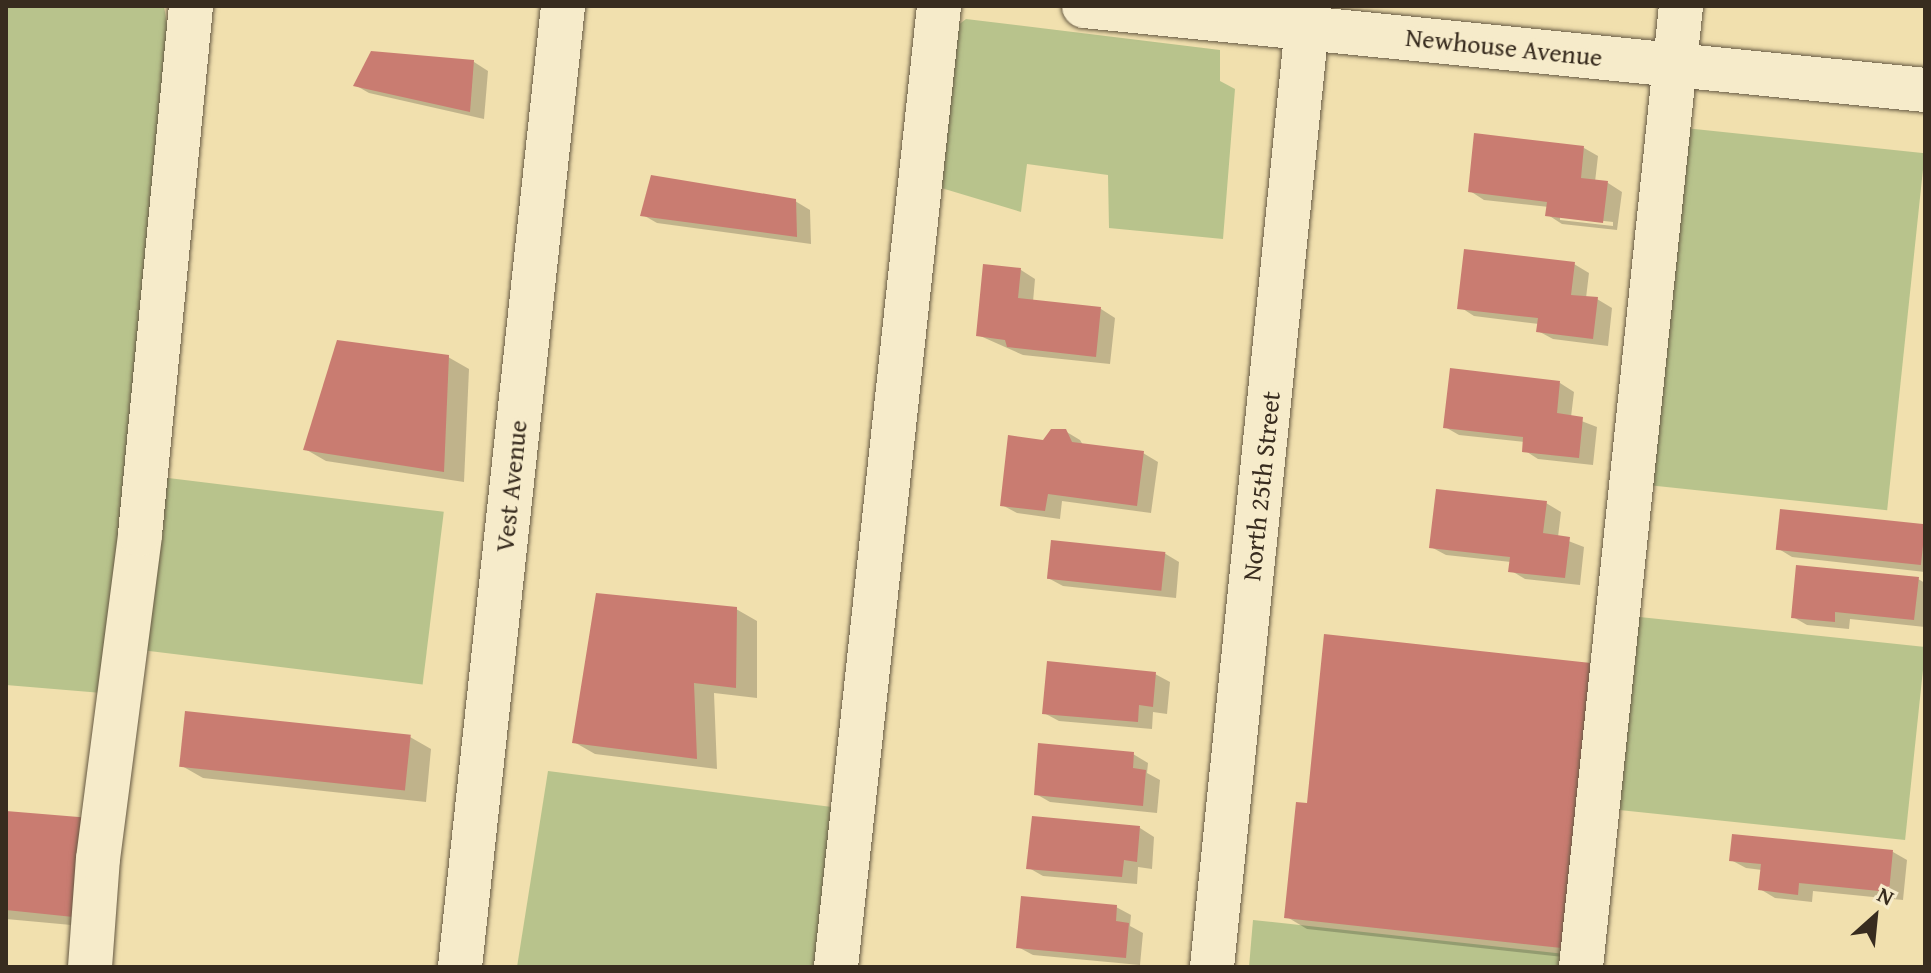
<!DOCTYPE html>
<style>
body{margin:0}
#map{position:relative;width:1931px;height:973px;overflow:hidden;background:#f1e0ae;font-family:"Gentium Book Plus",serif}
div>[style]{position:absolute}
.green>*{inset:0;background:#b8c38c;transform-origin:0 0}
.shadow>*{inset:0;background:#0003}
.building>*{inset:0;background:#c97c71;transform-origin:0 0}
.roads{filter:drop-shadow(0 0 2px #665943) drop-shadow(0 0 2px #665943)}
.minor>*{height:44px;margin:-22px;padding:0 22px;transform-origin:22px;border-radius:22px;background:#f6ebca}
span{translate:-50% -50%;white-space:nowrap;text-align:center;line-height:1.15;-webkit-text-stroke:6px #f6ebca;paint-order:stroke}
.street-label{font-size:26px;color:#382c1f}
.frame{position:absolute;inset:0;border:8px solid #382c1f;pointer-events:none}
.north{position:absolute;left:1835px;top:877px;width:80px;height:80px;-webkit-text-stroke:6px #f6ebca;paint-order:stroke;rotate:27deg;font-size:22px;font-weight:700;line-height:32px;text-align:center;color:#382c1f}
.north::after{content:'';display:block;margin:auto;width:28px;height:36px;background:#382c1f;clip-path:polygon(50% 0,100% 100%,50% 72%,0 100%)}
</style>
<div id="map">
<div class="green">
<i style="clip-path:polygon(6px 6px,164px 6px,172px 56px,102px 693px,6px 685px)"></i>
<i style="clip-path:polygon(966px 19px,1220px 50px,1220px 81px,1235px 89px,1223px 239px,1109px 228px,1108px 175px,1027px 164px,1021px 212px,938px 187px,953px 29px)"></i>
<i style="left:1685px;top:128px;width:241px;height:359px;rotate:6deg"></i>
<i style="left:152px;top:476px;width:294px;height:174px;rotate:7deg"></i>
<i style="left:1630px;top:616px;width:297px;height:194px;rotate:6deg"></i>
<i style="clip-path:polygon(548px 771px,832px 807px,816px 967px,517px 967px)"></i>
<i style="clip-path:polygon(1253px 920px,1565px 954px,1563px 967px,1249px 967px)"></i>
</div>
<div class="shadow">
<i style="clip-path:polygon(474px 62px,488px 71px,484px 119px,369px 93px,355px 85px)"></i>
<i style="clip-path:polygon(evenodd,1584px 148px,1598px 156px,1595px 182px,1608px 183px,1622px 192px,1617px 230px,1562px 224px,1548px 215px,1549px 207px,1484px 200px,1470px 191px,1584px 148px,1560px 216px,1613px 222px,1613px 226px,1560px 220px,1560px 216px)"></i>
<i style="clip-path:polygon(795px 201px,810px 210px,811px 244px,657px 223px,643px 215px)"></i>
<i style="clip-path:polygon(1574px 264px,1589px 273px,1586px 298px,1597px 299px,1612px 308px,1608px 346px,1553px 339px,1538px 331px,1539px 324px,1474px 316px,1460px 307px)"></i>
<i style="clip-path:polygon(985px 266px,1021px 270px,1035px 279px,1033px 302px,1101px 309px,1115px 318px,1110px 364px,1023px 355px,978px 335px)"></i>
<i style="clip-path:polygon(448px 357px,469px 369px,464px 482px,326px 461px,305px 449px)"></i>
<i style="clip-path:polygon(1560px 383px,1574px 392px,1571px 417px,1597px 427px,1593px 465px,1538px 459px,1524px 450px,1525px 442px,1459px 435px,1445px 427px)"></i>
<i style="clip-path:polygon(1065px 431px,1080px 440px,1083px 445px,1143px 453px,1158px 462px,1151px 513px,1062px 501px,1060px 519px,1017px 513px,1002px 505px)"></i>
<i style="clip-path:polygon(1546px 503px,1561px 512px,1558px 537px,1584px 547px,1580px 585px,1525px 579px,1510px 570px,1511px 562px,1446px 555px,1431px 547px)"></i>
<i style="clip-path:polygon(1925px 527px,1925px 572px,1792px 557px,1777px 548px)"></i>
<i style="clip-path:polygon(1164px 553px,1179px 562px,1176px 598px,1063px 586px,1048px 578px)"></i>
<i style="clip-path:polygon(1918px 579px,1925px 583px,1925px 627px,1850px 619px,1849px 629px,1807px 625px,1793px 617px)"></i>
<i style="clip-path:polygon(736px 609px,757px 621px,757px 698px,714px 693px,717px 769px,595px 754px,574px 742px)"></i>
<i style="clip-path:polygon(1155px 674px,1170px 682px,1167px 714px,1153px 712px,1152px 729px,1059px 721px,1044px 713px)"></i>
<i style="clip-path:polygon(410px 737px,431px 749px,426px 802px,203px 778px,182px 766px)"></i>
<i style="clip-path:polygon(1133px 754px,1148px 763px,1147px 773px,1160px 780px,1157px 813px,1050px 802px,1036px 794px)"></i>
<i style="clip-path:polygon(1309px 805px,1591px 960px,1307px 929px,1287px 917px)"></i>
<i style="clip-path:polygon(6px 813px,104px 928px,6px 919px)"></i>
<i style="clip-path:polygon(1140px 828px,1154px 837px,1152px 869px,1138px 867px,1137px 884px,1043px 876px,1029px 868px)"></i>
<i style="clip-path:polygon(1893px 852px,1907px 860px,1903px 900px,1813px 891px,1812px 902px,1775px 898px,1760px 889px,1762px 870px,1746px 868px,1731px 860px)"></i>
<i style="clip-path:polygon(1116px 907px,1131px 915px,1130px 926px,1143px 933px,1140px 965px,1033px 955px,1018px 947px)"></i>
</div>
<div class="building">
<i style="clip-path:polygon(371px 51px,474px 60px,470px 112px,353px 86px)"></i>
<i style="clip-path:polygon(1474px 133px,1584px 146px,1581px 178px,1608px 181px,1603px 223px,1545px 216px,1547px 202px,1468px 192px)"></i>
<i style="clip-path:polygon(651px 175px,796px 199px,797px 237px,640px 216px)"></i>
<i style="clip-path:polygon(1464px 249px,1575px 262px,1571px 295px,1598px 297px,1593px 339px,1536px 332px,1538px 318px,1457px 309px)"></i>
<i style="clip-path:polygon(983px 264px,1021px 268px,1018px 298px,1101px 307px,1096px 357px,1007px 347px,1005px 340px,976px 336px)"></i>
<i style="clip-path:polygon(337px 340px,449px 355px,444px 472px,303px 450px)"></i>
<i style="clip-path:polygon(1450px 368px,1560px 381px,1557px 413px,1583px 417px,1579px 458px,1522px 452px,1523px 437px,1443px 428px)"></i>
<i style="clip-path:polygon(1051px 429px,1066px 429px,1072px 442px,1144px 451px,1137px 506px,1048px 494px,1045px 511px,1000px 506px,1008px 435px,1043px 440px)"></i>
<i style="clip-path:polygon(1436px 489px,1547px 501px,1543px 533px,1570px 537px,1565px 578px,1508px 572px,1510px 557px,1429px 548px)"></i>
<i style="left:1780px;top:509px;width:146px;height:41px;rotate:6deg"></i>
<i style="left:1051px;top:540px;width:115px;height:39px;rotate:6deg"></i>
<i style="clip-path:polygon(1796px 565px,1919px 577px,1914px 620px,1835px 612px,1835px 622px,1791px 618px)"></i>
<i style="clip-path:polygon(596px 593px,737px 607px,736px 688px,694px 683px,697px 759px,572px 743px)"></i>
<i style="clip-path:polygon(1324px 634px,1600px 664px,1571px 949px,1284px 918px,1296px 802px,1307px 803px)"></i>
<i style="clip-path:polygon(1047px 661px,1156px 672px,1153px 707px,1139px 705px,1138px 722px,1042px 714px)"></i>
<i style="left:185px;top:711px;width:227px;height:56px;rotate:6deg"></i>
<i style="clip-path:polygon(1038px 743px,1134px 752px,1133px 768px,1146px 770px,1143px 806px,1034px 795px)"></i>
<i style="clip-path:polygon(6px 811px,103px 819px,83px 918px,6px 910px)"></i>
<i style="clip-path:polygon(1032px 816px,1140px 826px,1137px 862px,1124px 860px,1122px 877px,1026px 869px)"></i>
<i style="clip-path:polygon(1732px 834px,1893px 850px,1889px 892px,1799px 883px,1798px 895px,1758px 890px,1761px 864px,1729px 861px)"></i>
<i style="clip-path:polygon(1021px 896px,1117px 905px,1116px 921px,1129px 923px,1126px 958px,1016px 948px)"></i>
</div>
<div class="roads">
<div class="minor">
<i style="left:1084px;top:6px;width:845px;rotate:5.7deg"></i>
<i style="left:90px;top:967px;width:108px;rotate:-85.8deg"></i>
<i style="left:98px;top:859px;width:328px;rotate:-82.6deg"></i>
<i style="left:140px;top:534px;width:530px;rotate:-84.48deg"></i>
<i style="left:460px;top:967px;width:967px;rotate:-83.88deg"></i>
<i style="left:836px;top:967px;width:967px;rotate:-83.88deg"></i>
<i style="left:1212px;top:967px;width:966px;rotate:-84.24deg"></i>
<i style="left:1581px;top:967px;width:966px;rotate:-84.06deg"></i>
</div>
</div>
<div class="street-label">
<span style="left:1504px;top:47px;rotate:6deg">Newhouse Avenue</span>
<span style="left:511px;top:486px;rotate:-84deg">Vest Avenue</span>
<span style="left:1261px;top:486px;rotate:-84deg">North 25th Street</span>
</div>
<div class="frame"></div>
<div class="north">N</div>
</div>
